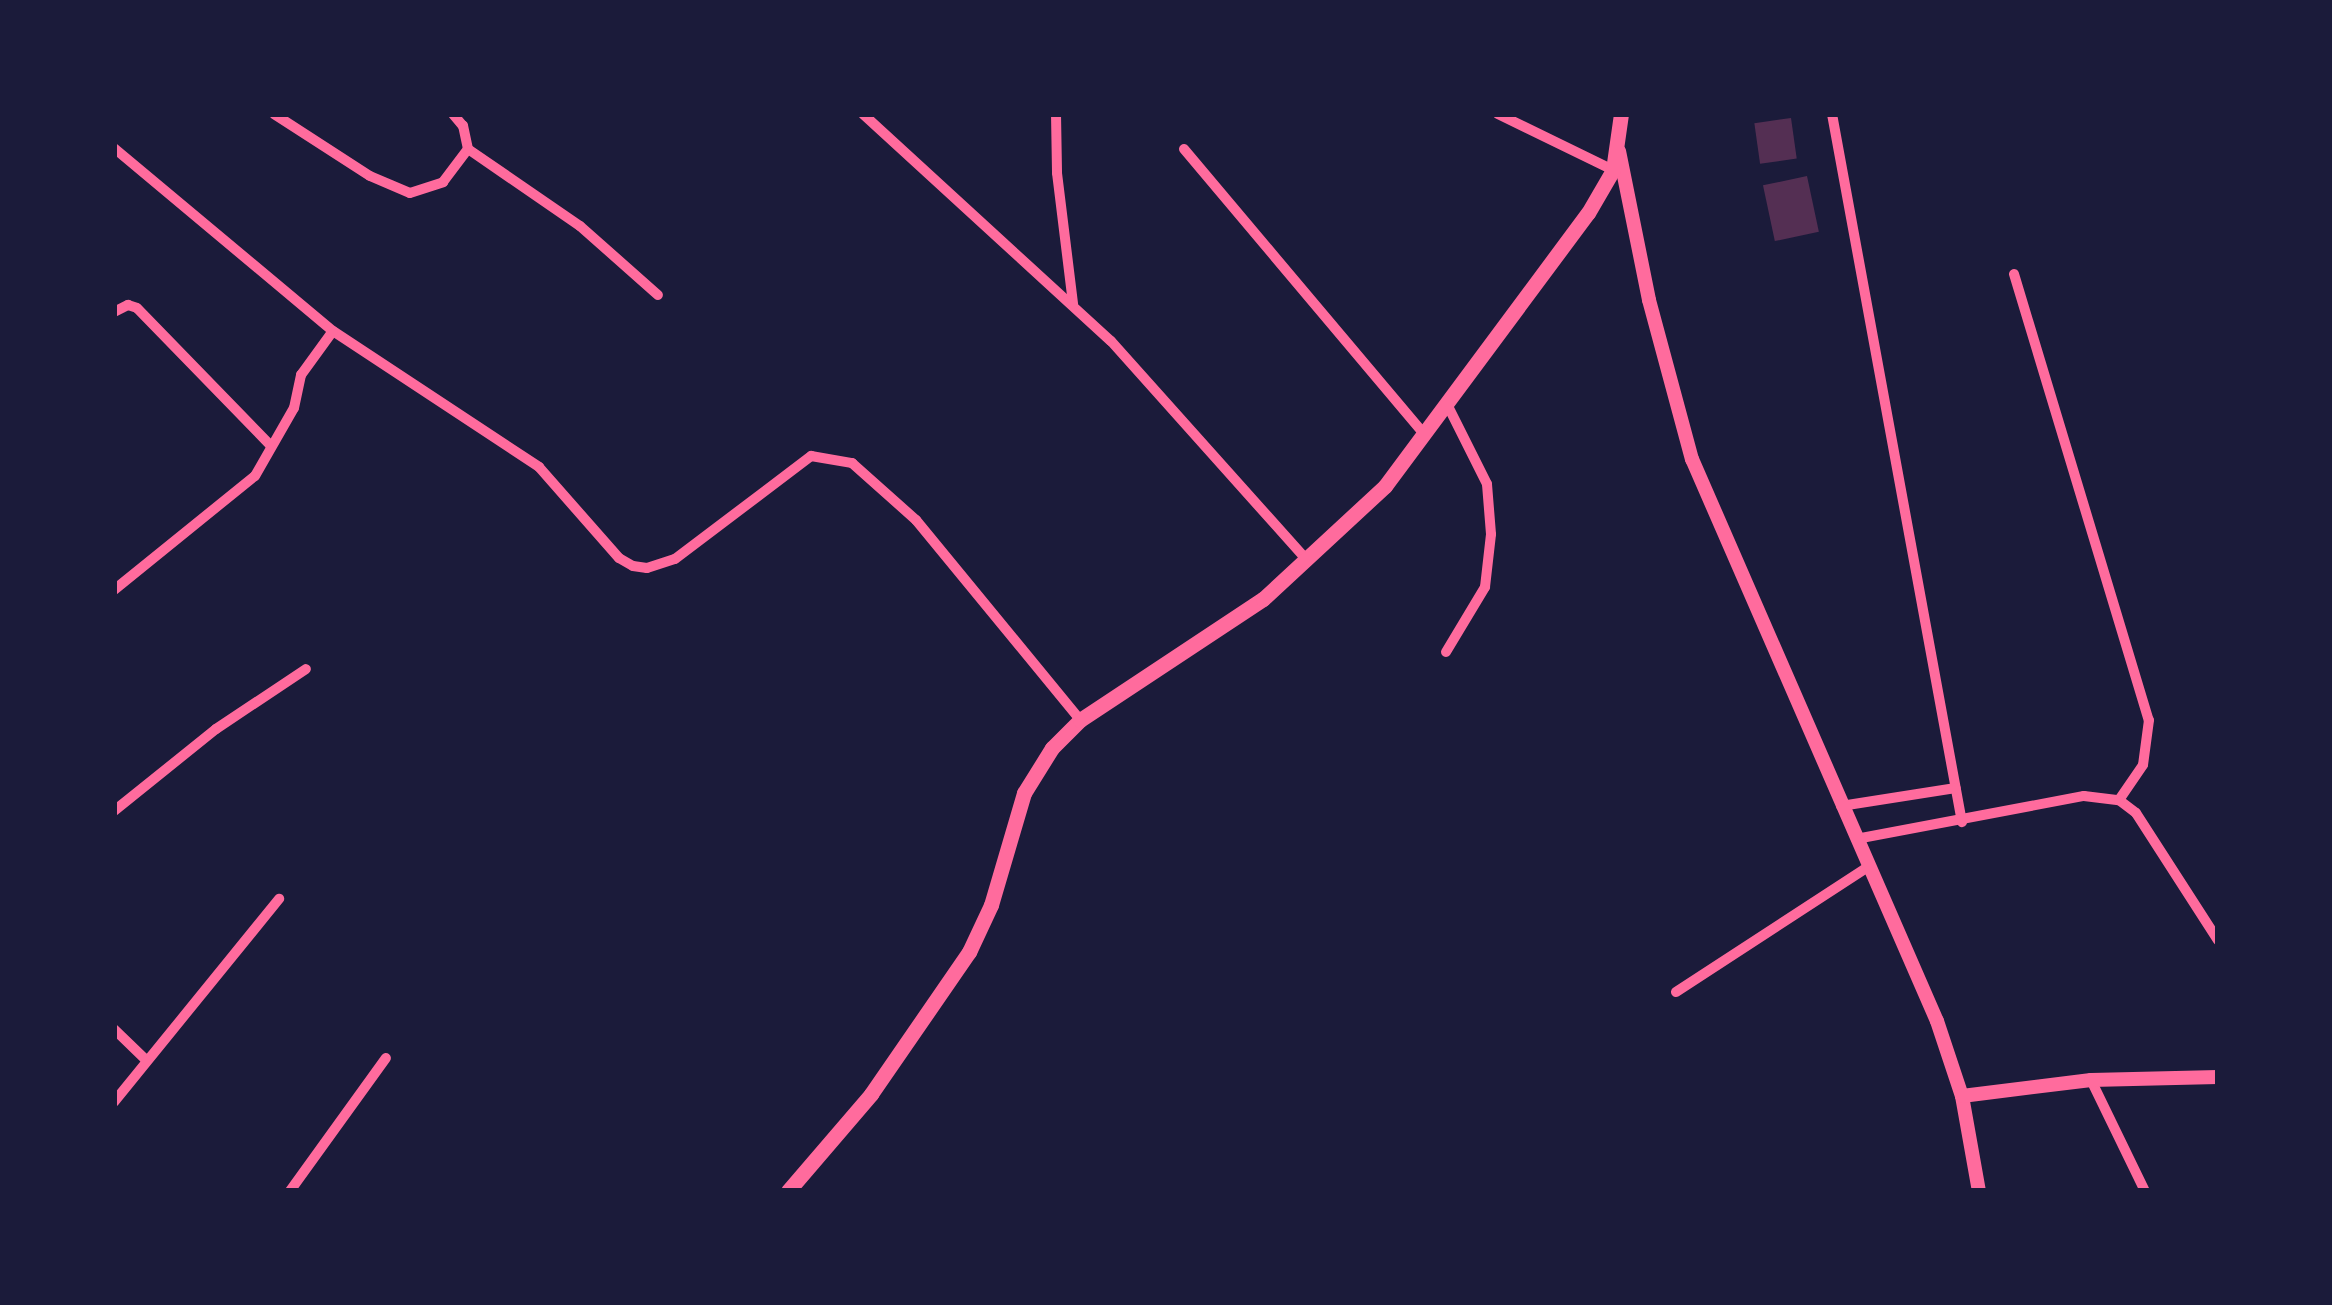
<!DOCTYPE html>
<style>
body{margin:0}
#map{position:relative;width:2332px;height:1305px;overflow:hidden;background:#1b1b3a;font-family:Lato,sans-serif}
div>[style]{position:absolute}
.building>*{inset:0;background:#542f53;transform-origin:0 0}
.minor>*{height:10px;margin:-5px;padding:0 5px;transform-origin:5px;border-radius:5px;background:#ff6b9d}
.tertiary>*{height:14px;margin:-7px;padding:0 7px;transform-origin:7px;border-radius:7px;background:#ff6b9d}
.secondary>*{height:15px;margin:-7.5px;padding:0 7.5px;transform-origin:7.5px;border-radius:7.5px;background:#ff6b9d}
span{translate:-50% -50%;white-space:nowrap;text-align:center;line-height:1.15;-webkit-text-stroke:10px #1b1b3a;paint-order:stroke}
.frame{position:absolute;inset:0;border:117px solid #1b1b3a;pointer-events:none}
</style>
<div id="map">
<div class="building">
<i style="left:1791px;top:118px;width:41px;height:37px;rotate:82deg"></i>
<i style="left:1807px;top:176px;width:57px;height:45px;rotate:78deg"></i>
</div>
<div class="minor">
<i style="left:274px;top:114px;width:114px;rotate:32.9deg"></i>
<i style="left:370px;top:176px;width:43px;rotate:23deg"></i>
<i style="left:410px;top:193px;width:35px;rotate:-18deg"></i>
<i style="left:443px;top:182px;width:41px;rotate:-52.9deg"></i>
<i style="left:468px;top:149px;width:24px;rotate:-102deg"></i>
<i style="left:463px;top:126px;width:16px;rotate:-130deg"></i>
<i style="left:863px;top:114px;width:336px;rotate:42.5deg"></i>
<i style="left:1111px;top:341px;width:295px;rotate:48.2deg"></i>
<i style="left:1056px;top:114px;width:59px;rotate:89deg"></i>
<i style="left:1057px;top:173px;width:132px;rotate:83deg"></i>
<i style="left:1498px;top:114px;width:128px;rotate:26deg"></i>
<i style="left:1832px;top:114px;width:720px;rotate:79.6deg"></i>
<i style="left:114px;top:148px;width:285px;rotate:39.9deg"></i>
<i style="left:333px;top:331px;width:247px;rotate:33.4deg"></i>
<i style="left:539px;top:467px;width:121px;rotate:48.7deg"></i>
<i style="left:619px;top:558px;width:16px;rotate:30deg"></i>
<i style="left:633px;top:566px;width:14px;rotate:8deg"></i>
<i style="left:647px;top:568px;width:29px;rotate:-18deg"></i>
<i style="left:675px;top:559px;width:171px;rotate:-37.1deg"></i>
<i style="left:811px;top:456px;width:42px;rotate:9.7deg"></i>
<i style="left:852px;top:463px;width:86px;rotate:41.7deg"></i>
<i style="left:916px;top:520px;width:259px;rotate:50.6deg"></i>
<i style="left:468px;top:149px;width:136px;rotate:34.5deg"></i>
<i style="left:580px;top:226px;width:104px;rotate:41.5deg"></i>
<i style="left:1184px;top:149px;width:375px;rotate:49.9deg"></i>
<i style="left:2014px;top:274px;width:466px;rotate:73.2deg"></i>
<i style="left:2149px;top:720px;width:45px;rotate:97.6deg"></i>
<i style="left:2143px;top:765px;width:42px;rotate:124.4deg"></i>
<i style="left:114px;top:312px;width:16px;rotate:-27deg"></i>
<i style="left:128px;top:305px;width:9px;rotate:18deg"></i>
<i style="left:137px;top:308px;width:192px;rotate:45.8deg"></i>
<i style="left:114px;top:590px;width:181px;rotate:-39deg"></i>
<i style="left:255px;top:476px;width:78px;rotate:-60.2deg"></i>
<i style="left:294px;top:408px;width:34px;rotate:-78deg"></i>
<i style="left:301px;top:375px;width:54px;rotate:-54deg"></i>
<i style="left:1446px;top:652px;width:76px;rotate:-59deg"></i>
<i style="left:1485px;top:587px;width:53px;rotate:-83.5deg"></i>
<i style="left:1491px;top:534px;width:50px;rotate:-94.6deg"></i>
<i style="left:1487px;top:484px;width:87px;rotate:-116.6deg"></i>
<i style="left:1841px;top:806px;width:116px;rotate:-8.9deg"></i>
<i style="left:114px;top:811px;width:131px;rotate:-38.8deg"></i>
<i style="left:216px;top:729px;width:108px;rotate:-33.7deg"></i>
<i style="left:1856px;top:839px;width:232px;rotate:-10.7deg"></i>
<i style="left:2084px;top:796px;width:35px;rotate:7deg"></i>
<i style="left:2119px;top:800px;width:21px;rotate:37deg"></i>
<i style="left:2136px;top:813px;width:151px;rotate:57.2deg"></i>
<i style="left:1676px;top:992px;width:229px;rotate:-33.1deg"></i>
<i style="left:114px;top:1029px;width:43px;rotate:44.1deg"></i>
<i style="left:2091px;top:1080px;width:123px;rotate:64.1deg"></i>
<i style="left:114px;top:1102px;width:262px;rotate:-50.9deg"></i>
<i style="left:290px;top:1191px;width:164px;rotate:-54.2deg"></i>
</div>
<div class="tertiary">
<i style="left:1619px;top:151px;width:152px;rotate:78.6deg"></i>
<i style="left:1649px;top:300px;width:165px;rotate:74.9deg"></i>
<i style="left:1692px;top:459px;width:613px;rotate:66.45deg"></i>
<i style="left:1937px;top:1021px;width:79px;rotate:71.6deg"></i>
<i style="left:1962px;top:1096px;width:97px;rotate:79.9deg"></i>
<i style="left:1962px;top:1096px;width:130px;rotate:-7.1deg"></i>
<i style="left:2091px;top:1080px;width:127px;rotate:-1.4deg"></i>
</div>
<div class="secondary">
<i style="left:788px;top:1191px;width:128px;rotate:-49.4deg"></i>
<i style="left:871px;top:1094px;width:173px;rotate:-55.4deg"></i>
<i style="left:969px;top:952px;width:52px;rotate:-64.9deg"></i>
<i style="left:991px;top:905px;width:117px;rotate:-73.6deg"></i>
<i style="left:1024px;top:793px;width:53px;rotate:-58.1deg"></i>
<i style="left:1052px;top:748px;width:40px;rotate:-45deg"></i>
<i style="left:1080px;top:720px;width:219px;rotate:-33.5deg"></i>
<i style="left:1263px;top:599px;width:166px;rotate:-42.8deg"></i>
<i style="left:1385px;top:486px;width:340px;rotate:-53.4deg"></i>
<i style="left:1588px;top:213px;width:50px;rotate:-59.8deg"></i>
<i style="left:1613px;top:170px;width:57px;rotate:-81.9deg"></i>
</div>
<div class="frame"></div>
</div>
